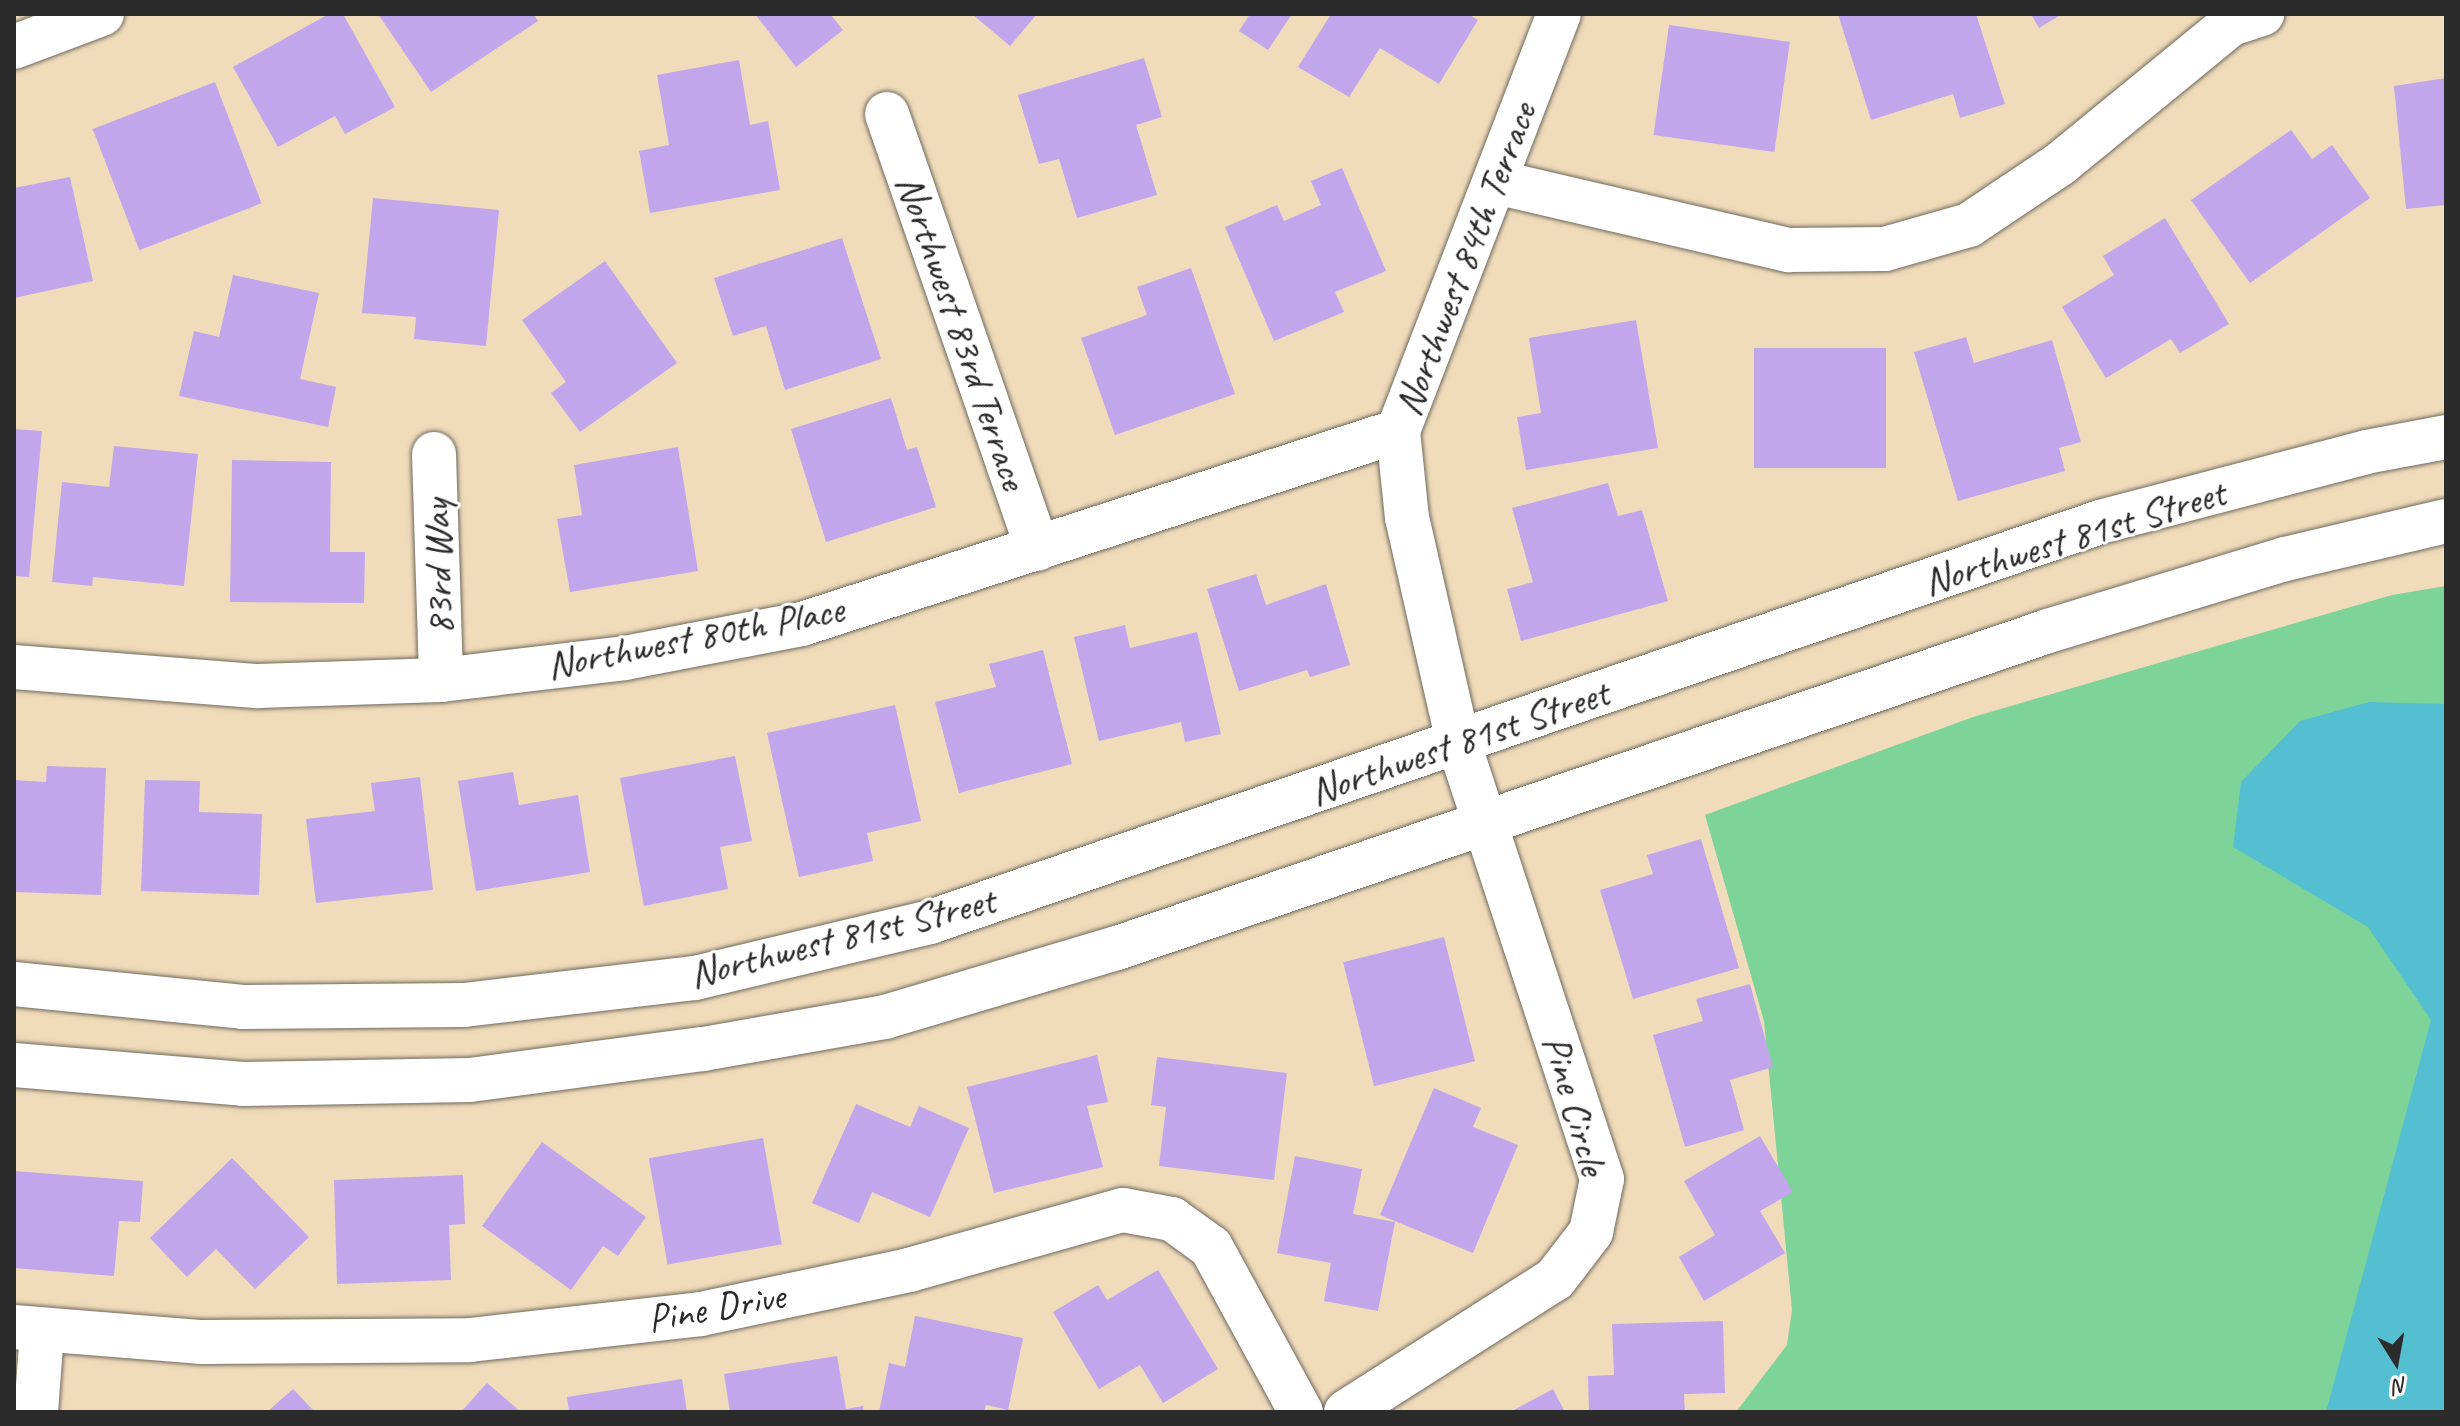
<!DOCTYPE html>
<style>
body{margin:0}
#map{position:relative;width:2460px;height:1426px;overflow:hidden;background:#f0dcbb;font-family:Caveat,sans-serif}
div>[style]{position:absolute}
.green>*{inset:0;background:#7dd398}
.water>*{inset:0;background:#55bfd2}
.building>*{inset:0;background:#c1a6ec;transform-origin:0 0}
.roads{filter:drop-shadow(0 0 2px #70695d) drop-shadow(0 0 2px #70695d)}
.minor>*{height:44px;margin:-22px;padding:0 22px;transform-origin:22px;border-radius:22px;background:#fff}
span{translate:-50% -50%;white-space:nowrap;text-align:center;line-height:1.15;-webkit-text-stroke:6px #fff;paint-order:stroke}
.street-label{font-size:40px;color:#2b2b2b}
.frame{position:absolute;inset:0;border:16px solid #2b2b2b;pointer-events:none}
.north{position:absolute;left:2356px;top:1322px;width:80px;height:80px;-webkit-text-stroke:6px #fff;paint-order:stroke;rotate:169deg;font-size:22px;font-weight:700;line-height:32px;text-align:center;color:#2b2b2b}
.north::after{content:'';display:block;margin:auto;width:28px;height:36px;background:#2b2b2b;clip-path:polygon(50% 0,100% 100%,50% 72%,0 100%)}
</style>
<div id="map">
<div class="green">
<i style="clip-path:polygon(2446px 586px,2446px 1412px,1736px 1412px,1787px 1345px,1792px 1310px,1764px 1021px,1705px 815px,1973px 717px,2392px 595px)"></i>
</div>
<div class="water">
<i style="clip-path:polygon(2369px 702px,2446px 704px,2446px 1412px,2326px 1412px,2431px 1020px,2368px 927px,2233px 847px,2241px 782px,2300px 721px)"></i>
</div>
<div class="building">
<i style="clip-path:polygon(329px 14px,343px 14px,395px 107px,345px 134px,335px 116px,278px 147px,233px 67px)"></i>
<i style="clip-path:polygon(378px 14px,533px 14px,538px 21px,431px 92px)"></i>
<i style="clip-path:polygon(755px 14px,830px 14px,843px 30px,796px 67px)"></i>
<i style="clip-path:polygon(972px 14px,1037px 14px,1010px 46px)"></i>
<i style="clip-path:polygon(1250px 14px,1292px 14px,1268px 50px,1239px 31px)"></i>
<i style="clip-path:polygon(1331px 14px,1468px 14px,1478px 20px,1439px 84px,1380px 48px,1349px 97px,1298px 67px)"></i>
<i style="clip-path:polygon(1838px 14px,1976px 14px,2005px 104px,1960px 118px,1953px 94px,1871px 120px)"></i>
<i style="clip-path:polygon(2031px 14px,2062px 14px,2039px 28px)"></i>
<i style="left:1669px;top:25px;width:122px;height:111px;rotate:8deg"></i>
<i style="clip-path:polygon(1144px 58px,1162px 117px,1136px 125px,1157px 195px,1077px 218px,1059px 159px,1039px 164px,1018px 95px)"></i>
<i style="clip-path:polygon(739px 60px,750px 125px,768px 121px,780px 190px,650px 213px,639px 151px,669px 145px,657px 75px)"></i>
<i style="clip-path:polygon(2446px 78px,2446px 205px,2406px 209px,2394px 86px)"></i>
<i style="left:215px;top:82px;width:130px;height:131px;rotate:69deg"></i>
<i style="clip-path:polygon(2291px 130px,2312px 159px,2332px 145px,2370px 198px,2250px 283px,2191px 200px)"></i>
<i style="clip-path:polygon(1342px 168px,1386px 271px,1335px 292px,1344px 312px,1274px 341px,1225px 227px,1277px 205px,1284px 221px,1321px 205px,1311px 181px)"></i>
<i style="clip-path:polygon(70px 177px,93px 281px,14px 298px,14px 188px)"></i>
<i style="clip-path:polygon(373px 198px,499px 210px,486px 346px,414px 339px,416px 317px,362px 313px)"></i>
<i style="clip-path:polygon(2165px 218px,2229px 324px,2180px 353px,2171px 339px,2106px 378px,2062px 307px,2114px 275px,2103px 256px)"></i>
<i style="clip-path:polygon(842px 238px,881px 359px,785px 390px,766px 326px,733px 336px,714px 278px)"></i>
<i style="clip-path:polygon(605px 261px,677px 363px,580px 432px,551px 393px,566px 382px,522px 320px)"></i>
<i style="clip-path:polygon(1191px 268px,1235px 394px,1115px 435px,1081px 338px,1147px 315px,1137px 287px)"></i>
<i style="clip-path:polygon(233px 275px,319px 293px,300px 379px,336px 387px,328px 427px,179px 396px,194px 331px,219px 337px)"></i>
<i style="clip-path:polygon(1636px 320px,1658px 448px,1526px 470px,1517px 417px,1541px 413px,1529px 338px)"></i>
<i style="clip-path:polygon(1966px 337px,1974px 363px,2052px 340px,2081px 442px,2059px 448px,2065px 471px,1958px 501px,1914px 352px)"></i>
<i style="left:1886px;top:348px;width:120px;height:132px;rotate:90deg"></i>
<i style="clip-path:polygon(891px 398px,907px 450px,917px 447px,936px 507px,826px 542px,791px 429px)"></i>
<i style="clip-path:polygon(14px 429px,42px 431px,29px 577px,14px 576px)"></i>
<i style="clip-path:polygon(114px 446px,198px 454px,184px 586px,93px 577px,92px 586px,52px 582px,62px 482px,109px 487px)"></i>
<i style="clip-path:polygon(678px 447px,698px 571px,570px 592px,557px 519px,582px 515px,574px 465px)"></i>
<i style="clip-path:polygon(232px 460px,331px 462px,330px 552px,365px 552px,364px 603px,230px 602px)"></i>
<i style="clip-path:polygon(1608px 483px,1618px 516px,1642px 510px,1668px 601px,1521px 641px,1507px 589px,1533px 582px,1512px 508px)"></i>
<i style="clip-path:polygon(1256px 574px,1266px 605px,1326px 584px,1350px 665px,1310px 677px,1307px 670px,1239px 691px,1207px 589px)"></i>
<i style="clip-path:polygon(1125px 625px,1130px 648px,1197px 632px,1221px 734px,1185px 742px,1181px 722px,1099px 741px,1074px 637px)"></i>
<i style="clip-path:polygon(1043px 650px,1072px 764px,959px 793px,935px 702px,996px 687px,989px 664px)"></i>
<i style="clip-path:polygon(895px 705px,921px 821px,867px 833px,873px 861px,799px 877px,767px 733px)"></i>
<i style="clip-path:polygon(735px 756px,752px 841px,720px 847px,728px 889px,644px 906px,620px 778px)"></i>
<i style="clip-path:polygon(47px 766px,106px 768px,101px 895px,14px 892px,14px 780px,46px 782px)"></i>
<i style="clip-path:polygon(513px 772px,519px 805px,578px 795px,590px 872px,476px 891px,458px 781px)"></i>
<i style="clip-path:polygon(420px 777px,433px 890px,316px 903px,306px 819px,375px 811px,371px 783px)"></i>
<i style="clip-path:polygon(145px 780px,200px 781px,199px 812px,262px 814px,259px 895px,141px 891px)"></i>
<i style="clip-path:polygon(1701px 839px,1739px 968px,1633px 999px,1600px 890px,1653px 874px,1647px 855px)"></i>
<i style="left:1444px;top:937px;width:128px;height:104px;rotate:76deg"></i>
<i style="clip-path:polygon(1750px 984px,1773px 1067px,1730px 1080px,1744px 1130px,1685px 1147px,1653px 1035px,1703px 1021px,1696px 999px)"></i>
<i style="clip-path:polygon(1097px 1055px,1108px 1102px,1087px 1106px,1103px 1167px,994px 1193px,967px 1087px)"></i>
<i style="clip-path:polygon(1157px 1057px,1287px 1073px,1274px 1180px,1159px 1166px,1166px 1107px,1151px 1105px)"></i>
<i style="clip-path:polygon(1434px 1088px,1481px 1108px,1473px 1127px,1518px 1145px,1473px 1253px,1380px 1215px)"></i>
<i style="clip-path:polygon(856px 1104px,910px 1127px,919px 1106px,969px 1128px,930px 1217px,872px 1192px,859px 1223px,812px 1203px)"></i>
<i style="clip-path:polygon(1760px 1136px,1793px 1192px,1760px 1211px,1785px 1253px,1704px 1301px,1679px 1257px,1715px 1235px,1684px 1181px)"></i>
<i style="left:763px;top:1138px;width:108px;height:116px;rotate:80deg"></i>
<i style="clip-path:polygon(542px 1142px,646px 1217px,618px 1256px,603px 1246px,571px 1290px,482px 1226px)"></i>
<i style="clip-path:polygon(1295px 1156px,1362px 1169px,1353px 1214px,1395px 1222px,1378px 1311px,1324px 1301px,1331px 1263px,1277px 1253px)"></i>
<i style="clip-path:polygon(232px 1158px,309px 1237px,255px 1289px,216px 1249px,187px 1277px,150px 1238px)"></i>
<i style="clip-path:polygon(14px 1171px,143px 1181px,140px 1222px,119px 1221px,114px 1276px,14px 1268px)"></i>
<i style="clip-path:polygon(463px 1175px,465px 1224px,449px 1225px,451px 1280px,337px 1284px,334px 1180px)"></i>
<i style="clip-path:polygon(1158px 1270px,1218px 1369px,1163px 1403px,1140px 1365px,1099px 1389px,1053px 1312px,1098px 1285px,1107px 1300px)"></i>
<i style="clip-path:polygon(915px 1316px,1023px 1338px,1008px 1410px,986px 1405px,984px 1412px,879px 1412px,889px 1363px,905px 1367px)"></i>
<i style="clip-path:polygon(1723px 1321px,1725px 1393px,1684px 1394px,1685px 1412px,1589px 1412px,1588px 1376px,1614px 1375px,1612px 1324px)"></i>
<i style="clip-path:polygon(837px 1356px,846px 1409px,863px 1406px,864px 1412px,730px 1412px,724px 1374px)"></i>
<i style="clip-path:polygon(682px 1379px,687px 1412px,569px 1412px,567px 1397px)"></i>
<i style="clip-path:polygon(487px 1383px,521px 1412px,461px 1412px)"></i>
<i style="clip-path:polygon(293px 1389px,315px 1412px,267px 1412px)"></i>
<i style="clip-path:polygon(1553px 1389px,1565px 1412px,1510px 1412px)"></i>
</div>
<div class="roads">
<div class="minor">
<i style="left:14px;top:47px;width:94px;rotate:-20.6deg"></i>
<i style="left:887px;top:114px;width:460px;rotate:70.9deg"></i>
<i style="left:1496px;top:182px;width:301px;rotate:13.1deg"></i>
<i style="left:1789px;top:250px;width:96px;rotate:-0.6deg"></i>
<i style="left:1885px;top:249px;width:87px;rotate:-15.9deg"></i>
<i style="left:1969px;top:225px;width:110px;rotate:-33.8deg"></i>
<i style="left:2060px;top:164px;width:221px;rotate:-39.3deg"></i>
<i style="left:2231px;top:24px;width:33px;rotate:-18deg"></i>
<i style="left:434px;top:454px;width:226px;rotate:88.2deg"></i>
<i style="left:14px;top:667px;width:245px;rotate:4.5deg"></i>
<i style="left:258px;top:686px;width:183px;rotate:-1.9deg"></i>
<i style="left:441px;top:680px;width:185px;rotate:-6.8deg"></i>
<i style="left:625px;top:658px;width:180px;rotate:-10.9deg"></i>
<i style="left:802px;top:624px;width:626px;rotate:-17.94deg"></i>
<i style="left:14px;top:984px;width:230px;rotate:5.7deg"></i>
<i style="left:243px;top:1007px;width:221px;rotate:-0.5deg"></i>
<i style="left:464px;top:1005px;width:233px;rotate:-6.7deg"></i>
<i style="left:695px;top:978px;width:242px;rotate:-13.4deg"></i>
<i style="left:930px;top:922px;width:1236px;rotate:-18.87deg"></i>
<i style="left:2100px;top:522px;width:275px;rotate:-14.7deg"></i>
<i style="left:2366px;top:452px;width:81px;rotate:-10.6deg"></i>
<i style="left:14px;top:1065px;width:230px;rotate:4.7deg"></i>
<i style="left:243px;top:1084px;width:227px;rotate:-1deg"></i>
<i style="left:470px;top:1080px;width:235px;rotate:-7.6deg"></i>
<i style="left:703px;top:1049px;width:185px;rotate:-10deg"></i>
<i style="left:885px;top:1017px;width:242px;rotate:-16.6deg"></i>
<i style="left:1117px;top:948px;width:983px;rotate:-18.8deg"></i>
<i style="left:2048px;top:631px;width:248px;rotate:-16.9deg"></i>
<i style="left:2285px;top:559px;width:165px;rotate:-13.3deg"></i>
<i style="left:14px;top:1327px;width:189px;rotate:4.6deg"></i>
<i style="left:202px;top:1342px;width:268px;rotate:-0.4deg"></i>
<i style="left:470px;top:1340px;width:232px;rotate:-6.4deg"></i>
<i style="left:701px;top:1314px;width:213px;rotate:-11.9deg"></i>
<i style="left:909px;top:1270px;width:222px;rotate:-15.7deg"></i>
<i style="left:1123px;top:1210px;width:50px;rotate:10.4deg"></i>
<i style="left:1172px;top:1219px;width:48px;rotate:35.7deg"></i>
<i style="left:1211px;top:1247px;width:188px;rotate:61.4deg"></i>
<i style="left:36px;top:1412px;width:80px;rotate:-85.7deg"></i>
<i style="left:1346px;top:1412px;width:248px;rotate:-32.5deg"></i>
<i style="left:1555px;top:1279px;width:59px;rotate:-52.5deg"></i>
<i style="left:1591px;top:1232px;width:54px;rotate:-78.3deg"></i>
<i style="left:1602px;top:1179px;width:460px;rotate:-108.2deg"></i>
<i style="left:1458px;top:742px;width:230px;rotate:-102.8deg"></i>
<i style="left:1407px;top:518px;width:87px;rotate:-95.9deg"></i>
<i style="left:1398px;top:431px;width:447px;rotate:-68.9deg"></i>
</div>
</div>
<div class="street-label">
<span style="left:1465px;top:259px;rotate:-69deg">Northwest 84th Terrace</span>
<span style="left:962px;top:332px;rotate:71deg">Northwest 83rd Terrace</span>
<span style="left:2074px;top:537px;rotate:-17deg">Northwest 81st Street</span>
<span style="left:438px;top:567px;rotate:-92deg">83rd Way</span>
<span style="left:695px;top:637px;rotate:-11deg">Northwest 80th Place</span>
<span style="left:1459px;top:742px;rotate:-19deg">Northwest 81st Street</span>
<span style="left:842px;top:937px;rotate:-14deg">Northwest 81st Street</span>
<span style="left:1575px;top:1105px;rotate:74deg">Pine Circle</span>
<span style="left:716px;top:1307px;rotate:-10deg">Pine Drive</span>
</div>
<div class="frame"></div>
<div class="north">N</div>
</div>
